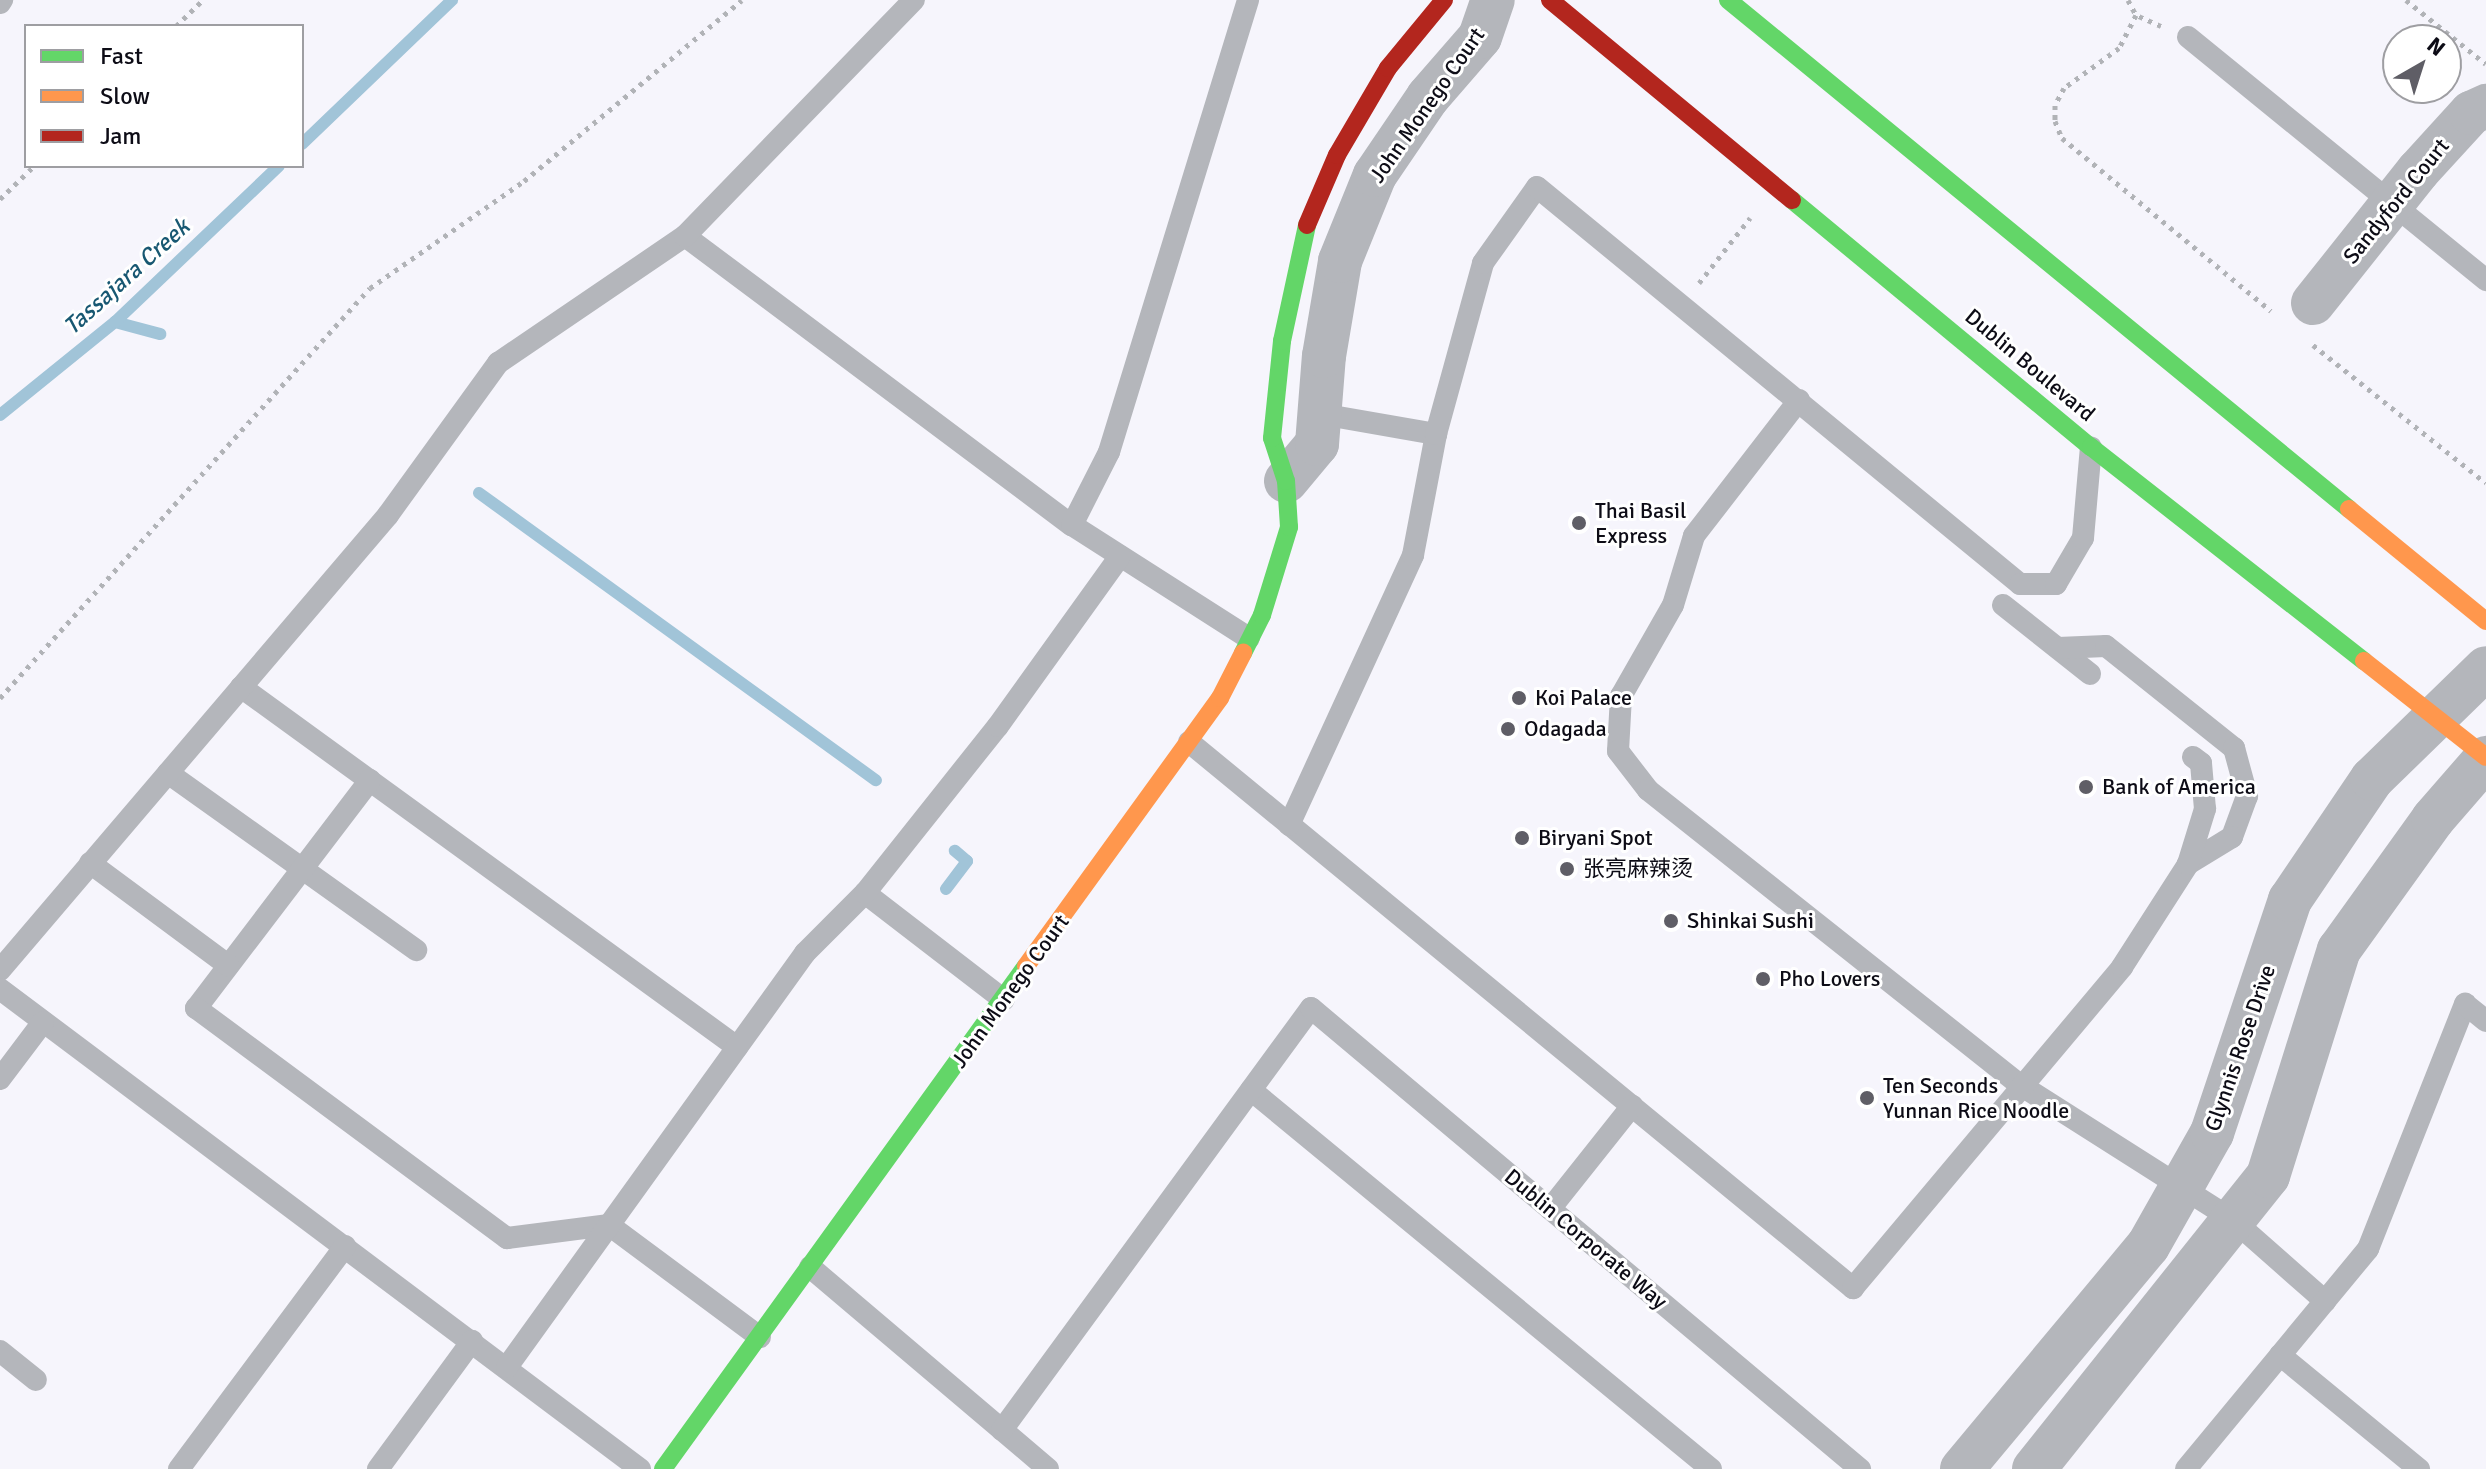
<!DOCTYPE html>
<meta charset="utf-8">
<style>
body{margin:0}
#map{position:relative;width:2486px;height:1469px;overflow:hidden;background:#f6f5fc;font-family:Signika,"Noto Sans SC",sans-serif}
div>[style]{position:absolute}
.stream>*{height:12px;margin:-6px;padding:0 6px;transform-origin:6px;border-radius:6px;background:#a1c4d8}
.path>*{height:5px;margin-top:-2.5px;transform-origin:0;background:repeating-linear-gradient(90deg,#b1b3b7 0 4px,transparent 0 10px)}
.lane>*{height:22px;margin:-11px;padding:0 11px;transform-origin:11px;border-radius:11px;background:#b4b6bb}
.street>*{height:44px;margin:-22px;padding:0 22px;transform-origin:22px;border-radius:22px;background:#b4b6bb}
.fast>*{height:18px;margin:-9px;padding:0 9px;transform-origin:9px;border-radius:9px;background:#63d668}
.slow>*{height:18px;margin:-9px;padding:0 9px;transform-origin:9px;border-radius:9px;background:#ff974d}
.jam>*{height:18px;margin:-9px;padding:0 9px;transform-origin:9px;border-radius:9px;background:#b3261e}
.dots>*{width:22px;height:22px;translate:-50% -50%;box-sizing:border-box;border:4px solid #fff;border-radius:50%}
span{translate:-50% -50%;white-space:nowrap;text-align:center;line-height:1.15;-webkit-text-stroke:6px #fff;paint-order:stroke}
.street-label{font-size:22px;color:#0d0c16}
.poi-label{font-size:22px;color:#0d0c16}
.left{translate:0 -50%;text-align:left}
.water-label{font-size:24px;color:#185872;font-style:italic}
.legend{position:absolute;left:24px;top:24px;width:280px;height:144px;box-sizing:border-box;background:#fff;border:2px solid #9e9ea2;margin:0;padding:10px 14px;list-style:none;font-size:24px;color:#0d0c16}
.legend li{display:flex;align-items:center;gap:16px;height:40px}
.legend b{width:40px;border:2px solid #9e9ea2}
.north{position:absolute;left:2382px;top:24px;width:80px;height:80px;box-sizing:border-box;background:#fff;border:2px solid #9e9ea2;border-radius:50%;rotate:39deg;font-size:22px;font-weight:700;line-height:32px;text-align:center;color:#0d0c16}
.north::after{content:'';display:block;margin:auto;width:28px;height:36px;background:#5f5e66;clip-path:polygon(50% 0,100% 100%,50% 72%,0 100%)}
</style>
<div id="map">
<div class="stream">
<i style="left:302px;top:144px;width:208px;rotate:-43.8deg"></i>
<i style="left:115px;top:322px;width:47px;rotate:14.9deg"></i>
<i style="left:0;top:415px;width:148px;rotate:-39deg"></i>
<i style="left:115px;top:322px;width:226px;rotate:-43.6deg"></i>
<i style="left:479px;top:493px;width:490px;rotate:35.9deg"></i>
<i style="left:946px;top:889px;width:35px;rotate:-53deg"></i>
<i style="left:967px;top:861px;width:16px;rotate:-140deg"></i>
</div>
<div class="path">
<i style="left:2128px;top:0;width:17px;rotate:62deg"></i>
<i style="left:2406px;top:0;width:102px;rotate:38.7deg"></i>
<i style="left:176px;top:26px;width:37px;rotate:-44deg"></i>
<i style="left:2161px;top:26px;width:27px;rotate:-156deg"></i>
<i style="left:2136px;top:15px;width:37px;rotate:117deg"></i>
<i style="left:2119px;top:48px;width:68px;rotate:144deg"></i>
<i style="left:2064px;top:88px;width:19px;rotate:118deg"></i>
<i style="left:2055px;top:105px;width:16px;rotate:90deg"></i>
<i style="left:2055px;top:121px;width:18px;rotate:68deg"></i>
<i style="left:2062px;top:138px;width:271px;rotate:39.6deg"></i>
<i style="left:0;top:199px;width:47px;rotate:-44.1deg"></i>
<i style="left:1699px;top:283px;width:83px;rotate:-51.9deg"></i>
<i style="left:2313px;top:345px;width:221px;rotate:38.6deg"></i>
<i style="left:0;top:698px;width:552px;rotate:-47.94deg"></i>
<i style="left:370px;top:288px;width:188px;rotate:-34.8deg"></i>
<i style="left:524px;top:181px;width:283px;rotate:-39.7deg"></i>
</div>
<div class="lane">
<i style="left:0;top:3px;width:4px;rotate:-56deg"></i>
<i style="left:2188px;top:37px;width:385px;rotate:39.2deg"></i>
<i style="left:685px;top:236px;width:483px;rotate:36.8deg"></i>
<i style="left:1072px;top:525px;width:210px;rotate:32.6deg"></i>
<i style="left:1799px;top:400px;width:172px;rotate:127.7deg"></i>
<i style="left:1694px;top:536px;width:72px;rotate:106.9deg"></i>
<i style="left:1673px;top:605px;width:105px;rotate:119.7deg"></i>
<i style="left:1621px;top:696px;width:55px;rotate:93.1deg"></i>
<i style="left:1618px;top:751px;width:49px;rotate:52.4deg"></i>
<i style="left:1648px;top:790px;width:477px;rotate:38.4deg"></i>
<i style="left:2022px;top:1086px;width:250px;rotate:32.4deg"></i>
<i style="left:2233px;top:1220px;width:123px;rotate:41.4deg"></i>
<i style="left:1321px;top:414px;width:117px;rotate:9.9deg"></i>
<i style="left:1072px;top:525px;width:82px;rotate:-63.1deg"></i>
<i style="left:1109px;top:452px;width:473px;rotate:-72.9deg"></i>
<i style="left:2003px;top:605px;width:111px;rotate:38.4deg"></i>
<i style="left:2058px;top:648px;width:48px;rotate:-2.4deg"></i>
<i style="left:2106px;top:646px;width:164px;rotate:38.6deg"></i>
<i style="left:2234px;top:748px;width:50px;rotate:74.8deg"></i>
<i style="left:2247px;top:796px;width:44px;rotate:110.1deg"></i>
<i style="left:2232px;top:837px;width:52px;rotate:148.5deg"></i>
<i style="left:241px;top:687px;width:613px;rotate:35.97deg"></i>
<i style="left:1189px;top:742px;width:860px;rotate:39.43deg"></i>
<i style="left:1853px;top:1288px;width:419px;rotate:-50deg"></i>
<i style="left:2122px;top:967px;width:122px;rotate:-57.3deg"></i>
<i style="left:2188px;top:864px;width:58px;rotate:-72.8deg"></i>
<i style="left:2205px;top:809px;width:46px;rotate:-95deg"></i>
<i style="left:2201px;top:763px;width:10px;rotate:-143deg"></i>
<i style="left:168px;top:773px;width:305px;rotate:35.5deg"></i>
<i style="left:370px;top:780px;width:287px;rotate:127.3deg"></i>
<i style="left:196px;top:1008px;width:387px;rotate:36.5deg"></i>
<i style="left:507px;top:1238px;width:103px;rotate:-7.3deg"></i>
<i style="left:609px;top:1225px;width:188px;rotate:36.6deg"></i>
<i style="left:1289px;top:825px;width:297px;rotate:-65.3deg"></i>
<i style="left:1413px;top:555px;width:123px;rotate:-79.2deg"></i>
<i style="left:1436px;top:434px;width:177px;rotate:-74.6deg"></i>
<i style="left:1483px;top:263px;width:93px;rotate:-54.6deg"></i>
<i style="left:1537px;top:187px;width:625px;rotate:39.42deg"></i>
<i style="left:2020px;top:584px;width:36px"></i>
<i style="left:2056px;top:584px;width:53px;rotate:-59.6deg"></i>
<i style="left:2083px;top:538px;width:91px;rotate:-85deg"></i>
<i style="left:90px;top:863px;width:172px;rotate:36.5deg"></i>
<i style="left:865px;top:893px;width:175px;rotate:37.6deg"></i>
<i style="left:0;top:970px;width:598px;rotate:-49.54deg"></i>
<i style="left:388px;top:515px;width:188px;rotate:-54.1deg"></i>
<i style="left:498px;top:363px;width:226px;rotate:-34.2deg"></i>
<i style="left:685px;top:236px;width:329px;rotate:-45.9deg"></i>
<i style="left:0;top:989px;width:800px;rotate:36.87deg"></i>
<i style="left:0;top:1079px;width:71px;rotate:-53deg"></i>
<i style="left:1251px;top:1090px;width:596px;rotate:39.49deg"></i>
<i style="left:1550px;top:1209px;width:132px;rotate:-51.5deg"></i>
<i style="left:810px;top:1267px;width:312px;rotate:40.3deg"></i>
<i style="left:0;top:1351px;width:46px;rotate:38.9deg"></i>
<i style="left:2280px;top:1355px;width:180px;rotate:39.4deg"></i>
<i style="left:507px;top:1367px;width:510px;rotate:-54.25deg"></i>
<i style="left:805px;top:953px;width:85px;rotate:-45deg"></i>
<i style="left:865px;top:893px;width:213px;rotate:-51.5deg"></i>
<i style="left:998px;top:726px;width:209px;rotate:-54.3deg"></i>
<i style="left:1002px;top:1430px;width:523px;rotate:-53.79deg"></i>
<i style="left:1311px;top:1008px;width:717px;rotate:40.02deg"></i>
<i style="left:179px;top:1469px;width:278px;rotate:-53.3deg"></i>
<i style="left:378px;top:1469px;width:159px;rotate:-53.7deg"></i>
<i style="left:2186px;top:1469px;width:286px;rotate:-50.4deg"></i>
<i style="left:2368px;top:1249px;width:264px;rotate:-68.4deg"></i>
<i style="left:2465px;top:1004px;width:27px;rotate:39deg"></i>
</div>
<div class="street">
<i style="left:2313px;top:303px;width:169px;rotate:-51.5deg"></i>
<i style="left:2418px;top:171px;width:79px;rotate:-47.6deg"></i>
<i style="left:2471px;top:113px;width:17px;rotate:-25deg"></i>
<i style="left:1286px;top:481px;width:48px;rotate:-50deg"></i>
<i style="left:1317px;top:444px;width:88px;rotate:-85.5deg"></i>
<i style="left:1324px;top:356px;width:96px;rotate:-80.4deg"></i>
<i style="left:1340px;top:261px;width:93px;rotate:-67.9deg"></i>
<i style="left:1375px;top:175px;width:94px;rotate:-55.8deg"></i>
<i style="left:1428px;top:97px;width:79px;rotate:-49.1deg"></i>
<i style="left:1480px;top:37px;width:39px;rotate:-71deg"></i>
<i style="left:1962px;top:1469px;width:290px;rotate:-50.2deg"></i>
<i style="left:2148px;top:1246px;width:130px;rotate:-60.5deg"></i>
<i style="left:2212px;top:1133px;width:246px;rotate:-71.5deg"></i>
<i style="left:2290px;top:900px;width:146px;rotate:-55.9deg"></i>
<i style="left:2372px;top:779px;width:159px;rotate:-44.2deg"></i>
<i style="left:2034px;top:1469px;width:375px;rotate:-51.4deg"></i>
<i style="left:2268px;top:1176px;width:237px;rotate:-72.6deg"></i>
<i style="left:2339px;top:950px;width:161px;rotate:-54.3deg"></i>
<i style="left:2433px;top:819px;width:81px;rotate:-49deg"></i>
</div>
<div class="fast">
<i style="left:1728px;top:0;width:803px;rotate:39.34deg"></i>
<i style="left:1792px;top:200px;width:388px;rotate:39.6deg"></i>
<i style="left:2091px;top:447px;width:347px;rotate:38.1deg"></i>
<i style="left:1243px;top:653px;width:42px;rotate:-63.4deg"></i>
<i style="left:1262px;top:615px;width:92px;rotate:-72.9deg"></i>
<i style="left:1289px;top:527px;width:46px;rotate:-93.7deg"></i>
<i style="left:1286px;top:481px;width:45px;rotate:-108deg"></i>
<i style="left:1272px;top:438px;width:98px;rotate:-84.1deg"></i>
<i style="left:1282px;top:341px;width:119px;rotate:-77.8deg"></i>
<i style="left:663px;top:1469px;width:620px;rotate:-54.18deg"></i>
</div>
<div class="slow">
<i style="left:2349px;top:509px;width:177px;rotate:39.3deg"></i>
<i style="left:2364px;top:661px;width:155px;rotate:38.2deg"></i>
<i style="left:1026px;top:966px;width:331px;rotate:-54.1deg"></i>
<i style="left:1220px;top:698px;width:51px;rotate:-62.9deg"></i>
</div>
<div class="jam">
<i style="left:1550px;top:0;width:314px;rotate:39.6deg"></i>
<i style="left:1307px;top:225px;width:76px;rotate:-66.8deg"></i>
<i style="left:1337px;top:155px;width:101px;rotate:-59.6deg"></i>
<i style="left:1388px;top:68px;width:88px;rotate:-50.5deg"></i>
</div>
<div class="dots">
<i style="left:1579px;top:523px;background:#5f5e66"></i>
<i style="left:1519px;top:698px;background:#5f5e66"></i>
<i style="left:1508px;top:729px;background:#5f5e66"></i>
<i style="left:2086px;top:787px;background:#5f5e66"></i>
<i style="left:1522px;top:838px;background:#5f5e66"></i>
<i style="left:1567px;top:869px;background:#5f5e66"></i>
<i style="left:1671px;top:921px;background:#5f5e66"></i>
<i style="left:1763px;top:979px;background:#5f5e66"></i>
<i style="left:1867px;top:1098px;background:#5f5e66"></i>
</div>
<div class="street-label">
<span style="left:1427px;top:105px;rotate:-55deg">John Monego Court</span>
<span style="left:2396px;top:201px;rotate:-51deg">Sandyford Court</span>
<span style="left:2030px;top:365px;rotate:40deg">Dublin Boulevard</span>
<span style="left:1010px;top:991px;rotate:-54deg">John Monego Court</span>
<span style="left:2240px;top:1048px;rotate:-71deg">Glynnis Rose Drive</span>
<span style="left:1586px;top:1239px;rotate:40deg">Dublin Corporate Way</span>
</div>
<div class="poi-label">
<span class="left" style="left:1595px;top:523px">Thai Basil<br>Express</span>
<span class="left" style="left:1535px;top:698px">Koi Palace</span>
<span class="left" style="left:1524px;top:729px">Odagada</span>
<span class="left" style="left:2102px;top:787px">Bank of America</span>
<span class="left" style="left:1538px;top:838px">Biryani Spot</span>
<span class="left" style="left:1583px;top:869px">张亮麻辣烫</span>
<span class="left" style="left:1687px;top:921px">Shinkai Sushi</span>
<span class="left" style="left:1779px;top:979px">Pho Lovers</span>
<span class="left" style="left:1883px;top:1098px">Ten Seconds<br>Yunnan Rice Noodle</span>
</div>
<div class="water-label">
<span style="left:127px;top:277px;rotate:-42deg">Tassajara Creek</span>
</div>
<ul class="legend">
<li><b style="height:10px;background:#63d668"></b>Fast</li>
<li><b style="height:10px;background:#ff974d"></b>Slow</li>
<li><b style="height:10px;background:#b3261e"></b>Jam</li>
</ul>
<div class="north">N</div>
</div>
